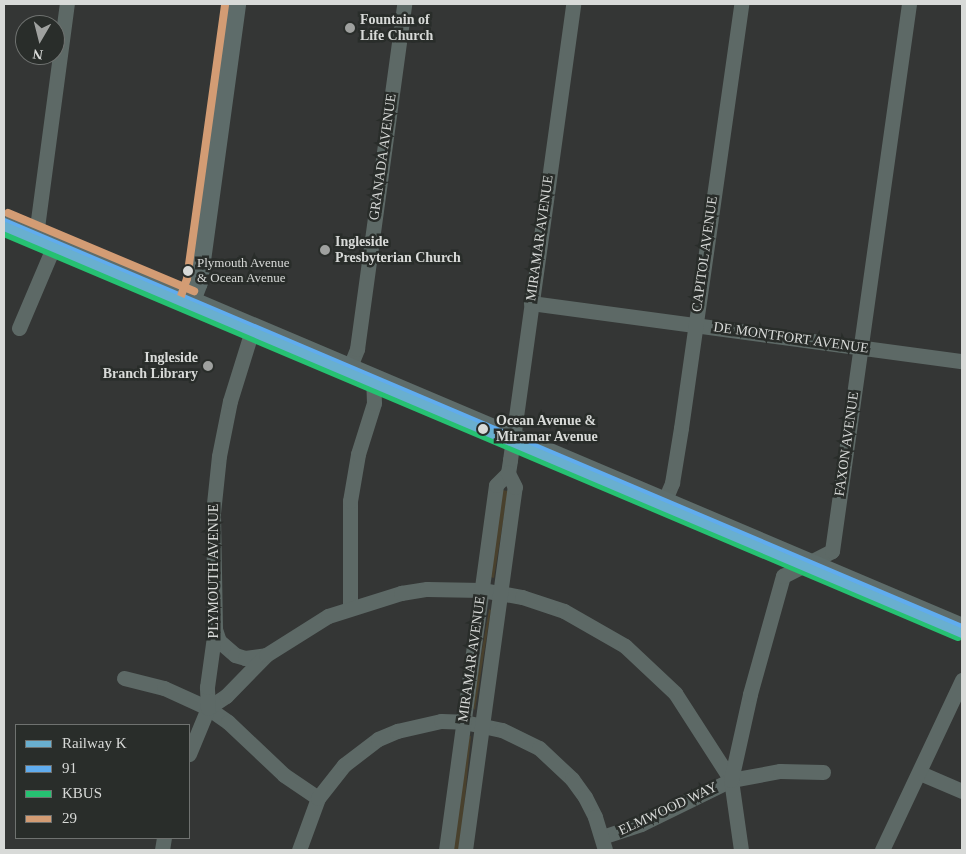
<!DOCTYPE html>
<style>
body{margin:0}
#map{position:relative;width:966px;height:854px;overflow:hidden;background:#343635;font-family:Georgia,serif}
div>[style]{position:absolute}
.green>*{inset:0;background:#49412d}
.street>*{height:15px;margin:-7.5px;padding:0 7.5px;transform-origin:7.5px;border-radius:7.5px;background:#5d6966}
.secondary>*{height:21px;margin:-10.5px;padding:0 10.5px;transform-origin:10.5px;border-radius:10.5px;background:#5e6c6a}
.bus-1>*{height:8px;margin:-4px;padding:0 4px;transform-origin:4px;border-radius:4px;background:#60acee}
.bus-2>*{height:8px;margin:-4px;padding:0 4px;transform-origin:4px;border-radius:4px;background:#26c172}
.bus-3>*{height:8px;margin:-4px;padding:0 4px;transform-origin:4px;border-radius:4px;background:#d39c74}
.rail-1>*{height:9px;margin:-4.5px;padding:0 4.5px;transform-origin:4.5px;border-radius:4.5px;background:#69afcf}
.dots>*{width:14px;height:14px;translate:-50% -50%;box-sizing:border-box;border:2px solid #292d2a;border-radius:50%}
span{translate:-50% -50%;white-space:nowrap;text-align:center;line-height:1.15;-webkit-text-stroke:5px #292d2a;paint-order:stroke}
.bus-label{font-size:13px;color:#d8dad8}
.left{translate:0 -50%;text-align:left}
.poi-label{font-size:14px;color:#d8dad8;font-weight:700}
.right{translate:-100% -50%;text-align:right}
.street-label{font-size:14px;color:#d8dad8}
.stop-label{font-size:14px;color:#d8dad8;font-weight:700}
.frame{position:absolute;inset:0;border:5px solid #d8dad8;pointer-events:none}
.legend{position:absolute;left:15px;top:724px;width:175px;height:115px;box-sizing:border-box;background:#292d2a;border:1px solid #6f7270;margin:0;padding:6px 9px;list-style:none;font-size:15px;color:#d8dad8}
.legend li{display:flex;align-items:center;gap:10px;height:25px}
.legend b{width:25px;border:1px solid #6f7270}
.north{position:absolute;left:15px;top:15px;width:50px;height:50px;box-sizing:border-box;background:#292d2a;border:1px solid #6f7270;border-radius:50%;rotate:188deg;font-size:14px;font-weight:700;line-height:20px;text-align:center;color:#d8dad8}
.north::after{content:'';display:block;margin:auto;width:18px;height:22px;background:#9fa19f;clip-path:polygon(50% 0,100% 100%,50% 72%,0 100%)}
</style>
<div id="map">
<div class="green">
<i style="clip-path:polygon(502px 490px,508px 491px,494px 578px,490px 577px)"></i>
<i style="clip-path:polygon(489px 609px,491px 610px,475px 710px,472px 707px)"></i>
<i style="clip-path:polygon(471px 736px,460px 850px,451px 850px,468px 737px)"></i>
</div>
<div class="street">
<i style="left:36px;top:235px;width:233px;rotate:-82.4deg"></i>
<i style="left:531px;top:303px;width:435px;rotate:7.7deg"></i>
<i style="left:19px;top:328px;width:92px;rotate:-67deg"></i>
<i style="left:349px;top:369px;width:22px;rotate:-68deg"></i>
<i style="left:357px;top:349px;width:348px;rotate:-82.2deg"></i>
<i style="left:664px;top:502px;width:21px;rotate:-67deg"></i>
<i style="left:672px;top:483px;width:56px;rotate:-80.7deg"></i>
<i style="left:681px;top:428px;width:428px;rotate:-81.9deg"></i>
<i style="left:350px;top:607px;width:106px;rotate:-90deg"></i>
<i style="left:350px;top:501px;width:48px;rotate:-80.3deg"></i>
<i style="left:358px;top:454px;width:53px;rotate:-72.6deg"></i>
<i style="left:374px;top:403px;width:23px;rotate:-92deg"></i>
<i style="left:215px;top:629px;width:13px;rotate:72deg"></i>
<i style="left:219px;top:641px;width:21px;rotate:41deg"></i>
<i style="left:235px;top:655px;width:10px;rotate:17deg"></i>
<i style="left:245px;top:658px;width:21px;rotate:-8deg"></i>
<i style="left:124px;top:678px;width:41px;rotate:14deg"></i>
<i style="left:164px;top:688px;width:48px;rotate:24.4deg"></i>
<i style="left:208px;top:708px;width:24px;rotate:35deg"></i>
<i style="left:228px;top:722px;width:77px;rotate:43.4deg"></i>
<i style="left:284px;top:775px;width:41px;rotate:34.1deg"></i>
<i style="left:208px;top:708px;width:22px;rotate:-34deg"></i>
<i style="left:226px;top:696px;width:57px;rotate:-45.7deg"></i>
<i style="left:266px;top:655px;width:73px;rotate:-32.2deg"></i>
<i style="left:328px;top:616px;width:77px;rotate:-17.5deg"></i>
<i style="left:401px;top:593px;width:26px;rotate:-9deg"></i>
<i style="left:427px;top:589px;width:55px;rotate:1deg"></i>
<i style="left:482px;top:590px;width:41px;rotate:9.9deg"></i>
<i style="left:522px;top:597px;width:44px;rotate:18.4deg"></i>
<i style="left:564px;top:611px;width:70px;rotate:29.8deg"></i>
<i style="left:625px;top:646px;width:69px;rotate:43.2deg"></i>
<i style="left:675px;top:693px;width:103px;rotate:57.2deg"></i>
<i style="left:189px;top:754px;width:50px;rotate:-67.6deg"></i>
<i style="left:208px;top:708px;width:21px;rotate:-93deg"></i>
<i style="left:207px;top:687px;width:59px;rotate:-82.1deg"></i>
<i style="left:215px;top:629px;width:116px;rotate:-91deg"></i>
<i style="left:213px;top:513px;width:57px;rotate:-84deg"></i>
<i style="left:219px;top:456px;width:56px;rotate:-78.7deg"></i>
<i style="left:230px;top:401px;width:77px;rotate:-72.7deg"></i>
<i style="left:920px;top:773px;width:46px;rotate:23.2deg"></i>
<i style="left:602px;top:837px;width:41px;rotate:-18.4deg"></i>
<i style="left:641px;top:824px;width:100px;rotate:-26.1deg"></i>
<i style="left:731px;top:780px;width:50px;rotate:-10.4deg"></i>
<i style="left:780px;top:771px;width:43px;rotate:1.3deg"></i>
<i style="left:162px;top:850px;width:12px;rotate:-81deg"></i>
<i style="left:299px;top:850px;width:55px;rotate:-69.9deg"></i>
<i style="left:318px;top:798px;width:42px;rotate:-51.8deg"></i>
<i style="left:344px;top:765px;width:43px;rotate:-37.4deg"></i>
<i style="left:378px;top:739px;width:21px;rotate:-23deg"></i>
<i style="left:397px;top:731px;width:45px;rotate:-12.8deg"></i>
<i style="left:441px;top:721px;width:23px;rotate:2deg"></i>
<i style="left:464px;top:722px;width:39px;rotate:12deg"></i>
<i style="left:502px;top:730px;width:41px;rotate:25.9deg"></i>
<i style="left:539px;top:748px;width:45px;rotate:43.2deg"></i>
<i style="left:572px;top:779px;width:22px;rotate:54deg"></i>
<i style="left:585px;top:797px;width:22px;rotate:63deg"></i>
<i style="left:595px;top:817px;width:34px;rotate:73deg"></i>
<i style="left:446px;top:850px;width:368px;rotate:-82.2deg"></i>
<i style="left:496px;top:485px;width:17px;rotate:-45deg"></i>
<i style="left:508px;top:473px;width:13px;rotate:-81deg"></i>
<i style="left:510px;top:460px;width:460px;rotate:-82.1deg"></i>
<i style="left:465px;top:850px;width:366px;rotate:-82.2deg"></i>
<i style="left:515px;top:487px;width:16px;rotate:-117deg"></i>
<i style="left:741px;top:850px;width:71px;rotate:-98.1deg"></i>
<i style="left:731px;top:780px;width:88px;rotate:-77.5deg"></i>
<i style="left:750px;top:694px;width:123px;rotate:-74.4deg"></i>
<i style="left:783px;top:576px;width:55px;rotate:-27deg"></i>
<i style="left:832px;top:551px;width:552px;rotate:-81.99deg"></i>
<i style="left:882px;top:850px;width:188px;rotate:-64.8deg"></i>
</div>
<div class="secondary">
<i style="left:4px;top:222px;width:1040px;rotate:22.97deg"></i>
<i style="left:190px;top:300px;width:19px;rotate:-69deg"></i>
<i style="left:197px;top:282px;width:281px;rotate:-82.2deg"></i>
</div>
<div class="bus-1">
<i style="left:4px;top:222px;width:1040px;rotate:22.97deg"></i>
</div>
<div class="bus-2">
<i style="left:4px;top:233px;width:1036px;rotate:22.95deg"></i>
</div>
<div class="bus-3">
<i style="left:8px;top:213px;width:202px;rotate:22.8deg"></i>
<i style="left:181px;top:296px;width:18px;rotate:-71deg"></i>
<i style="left:187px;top:279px;width:278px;rotate:-82.1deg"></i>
</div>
<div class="rail-1">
<i style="left:4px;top:226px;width:1041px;rotate:23.02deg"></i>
</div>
<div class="dots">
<i style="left:350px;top:28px;background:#9fa19f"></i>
<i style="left:325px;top:250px;background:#9fa19f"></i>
<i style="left:188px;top:271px;background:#d8dad8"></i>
<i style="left:208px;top:366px;background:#9fa19f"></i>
<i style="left:483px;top:429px;background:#d8dad8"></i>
</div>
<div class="bus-label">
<span class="left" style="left:197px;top:271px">Plymouth Avenue<br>&amp; Ocean Avenue</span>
</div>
<div class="poi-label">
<span class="left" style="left:360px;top:28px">Fountain of<br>Life Church</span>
<span class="left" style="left:335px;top:250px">Ingleside<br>Presbyterian Church</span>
<span class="right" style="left:198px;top:366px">Ingleside<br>Branch Library</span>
</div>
<div class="street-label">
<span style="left:383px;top:157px;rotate:-82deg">GRANADA AVENUE</span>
<span style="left:540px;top:238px;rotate:-82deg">MIRAMAR AVENUE</span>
<span style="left:705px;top:254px;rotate:-82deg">CAPITOL AVENUE</span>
<span style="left:791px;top:338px;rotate:8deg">DE MONTFORT AVENUE</span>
<span style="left:847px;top:444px;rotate:-82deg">FAXON AVENUE</span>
<span style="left:214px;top:571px;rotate:-90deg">PLYMOUTH AVENUE</span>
<span style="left:472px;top:659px;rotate:-82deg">MIRAMAR AVENUE</span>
<span style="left:668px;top:809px;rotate:-25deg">ELMWOOD WAY</span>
</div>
<div class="stop-label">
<span class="left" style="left:496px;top:429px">Ocean Avenue &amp;<br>Miramar Avenue</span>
</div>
<div class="frame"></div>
<ul class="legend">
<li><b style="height:6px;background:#69afcf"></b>Railway K</li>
<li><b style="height:6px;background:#60acee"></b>91</li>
<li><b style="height:6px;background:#26c172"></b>KBUS</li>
<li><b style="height:6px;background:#d39c74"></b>29</li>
</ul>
<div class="north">N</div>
</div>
